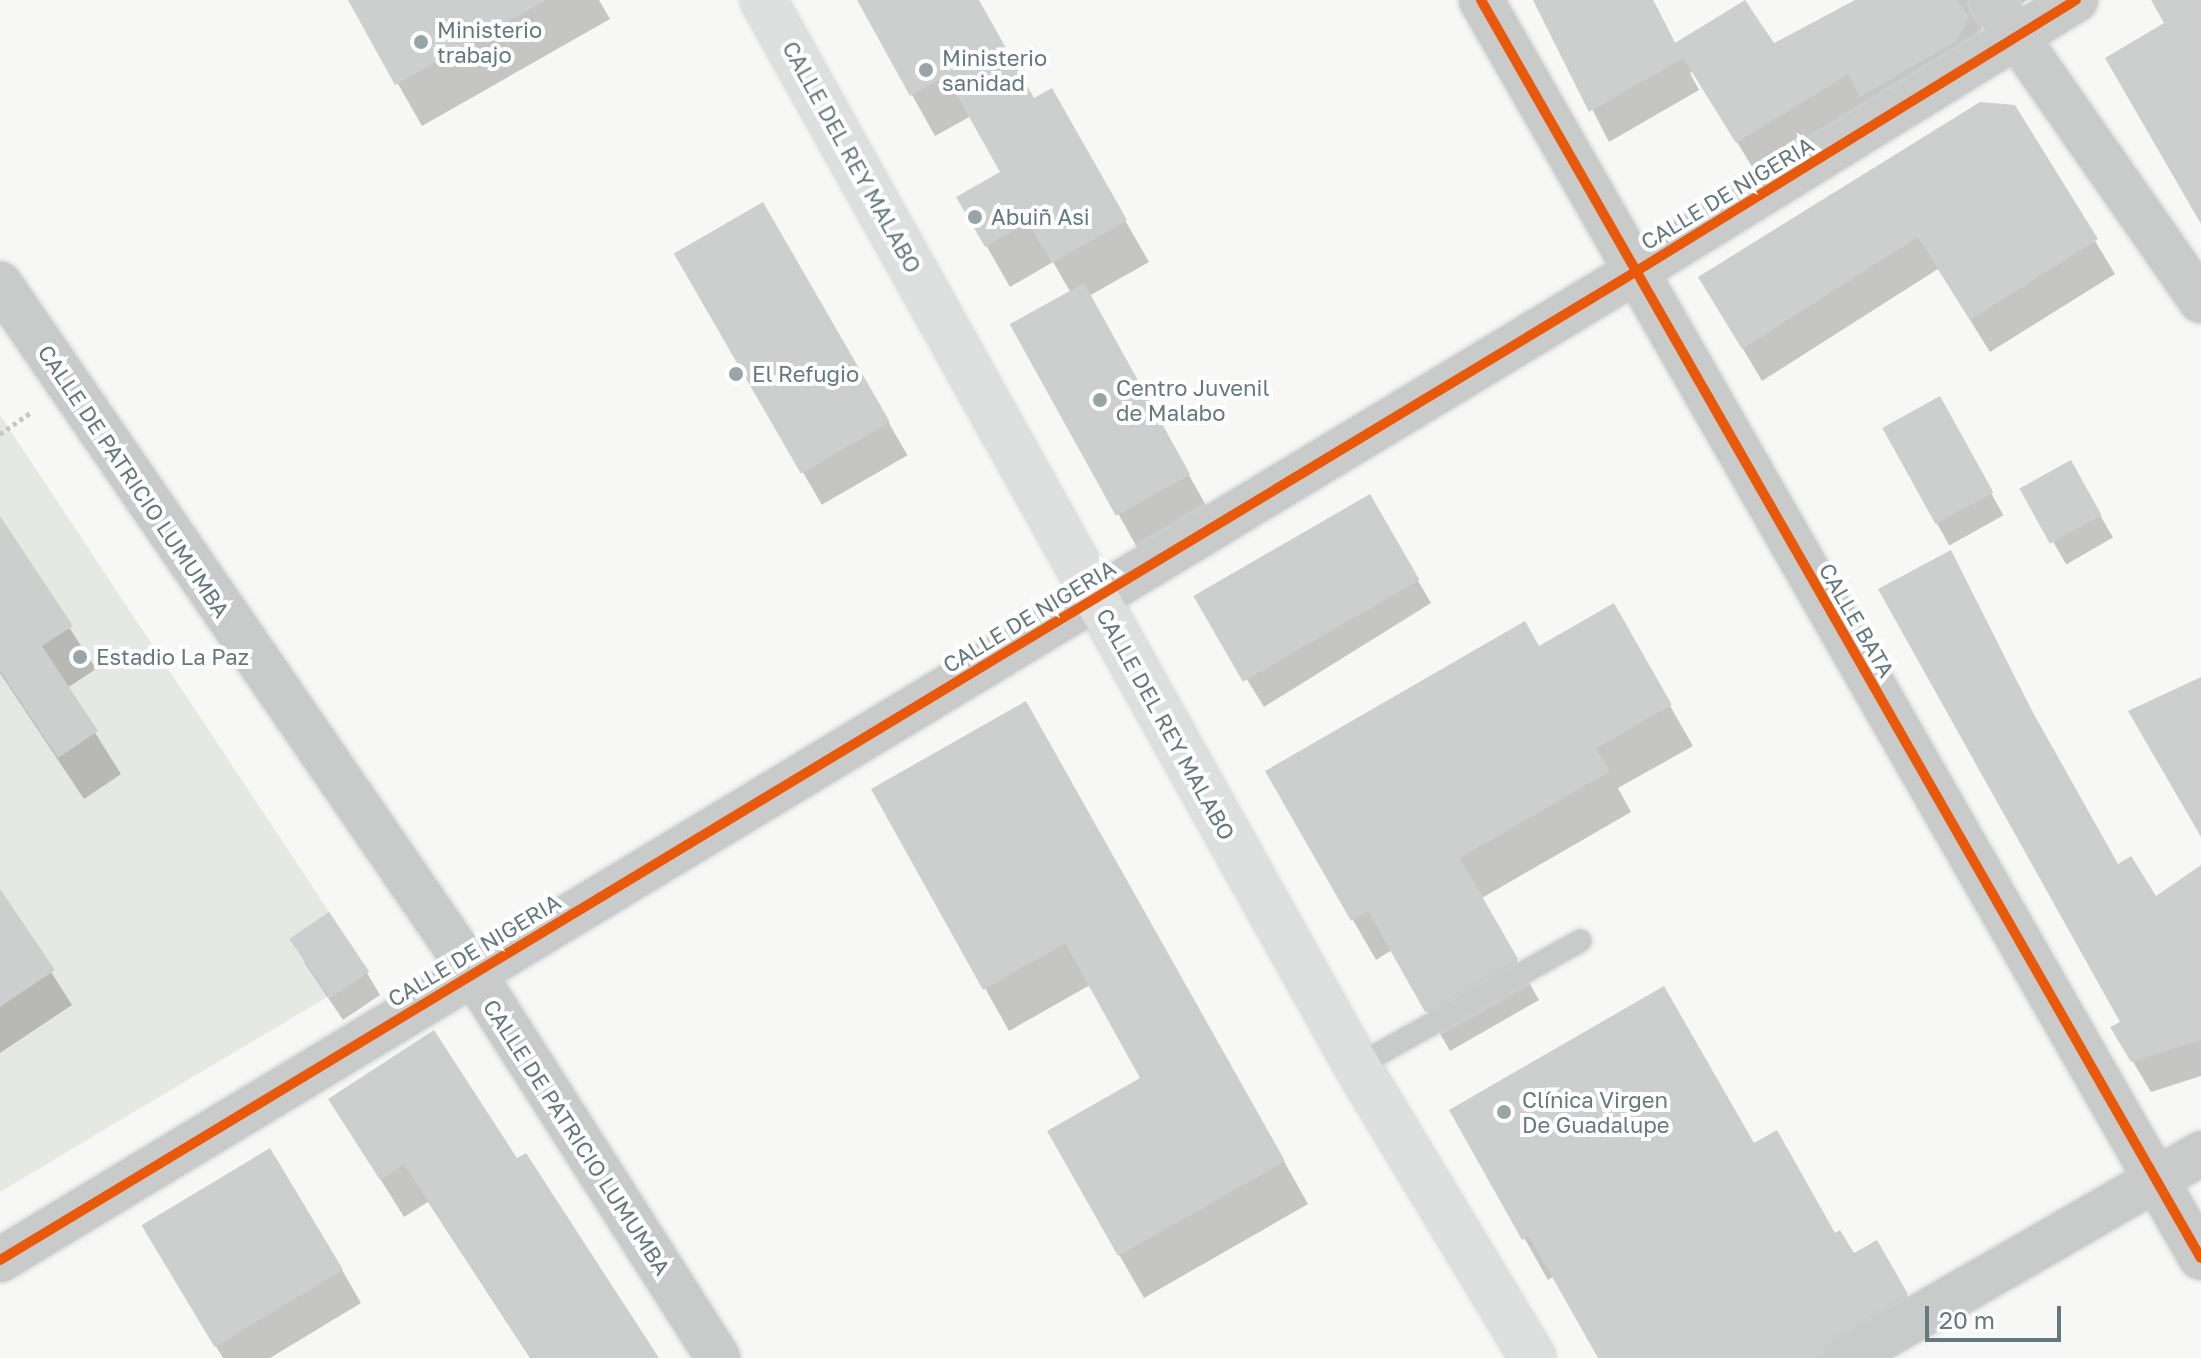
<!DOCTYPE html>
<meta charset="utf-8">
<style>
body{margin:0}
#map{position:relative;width:2201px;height:1358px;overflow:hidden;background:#f7f7f6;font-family:"Golos Text",sans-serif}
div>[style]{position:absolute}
.green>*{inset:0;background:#e6e8e3}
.shadow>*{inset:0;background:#0003;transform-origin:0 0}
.building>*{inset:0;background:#cdcfcf;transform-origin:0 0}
.path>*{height:5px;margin-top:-2.5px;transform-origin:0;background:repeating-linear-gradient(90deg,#c6c7c8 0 4px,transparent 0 8px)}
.roads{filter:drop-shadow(0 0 2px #d1d3d3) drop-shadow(0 0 2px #d1d3d3)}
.service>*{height:22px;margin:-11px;padding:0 11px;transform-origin:11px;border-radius:11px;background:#c9cbcb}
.minor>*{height:44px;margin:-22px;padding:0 22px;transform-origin:22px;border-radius:22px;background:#c9cbcb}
.tertiary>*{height:44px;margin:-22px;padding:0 22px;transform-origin:22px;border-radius:22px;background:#c9cbcb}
.secondary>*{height:44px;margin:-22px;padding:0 22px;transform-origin:22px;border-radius:22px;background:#dedfdf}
.cycleway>*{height:10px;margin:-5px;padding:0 5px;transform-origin:5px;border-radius:5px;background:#e8590c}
.dots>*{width:22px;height:22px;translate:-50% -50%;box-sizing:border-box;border:4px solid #fff;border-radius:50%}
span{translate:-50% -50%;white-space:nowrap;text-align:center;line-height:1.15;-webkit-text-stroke:8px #fff;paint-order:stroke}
.poi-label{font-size:22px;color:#64787e}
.left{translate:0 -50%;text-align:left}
.street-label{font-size:22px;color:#64787e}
.scale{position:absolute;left:1925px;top:1306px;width:136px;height:36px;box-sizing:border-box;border:4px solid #64787e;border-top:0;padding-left:10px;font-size:24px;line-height:28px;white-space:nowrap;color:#64787e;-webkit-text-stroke:6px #fff;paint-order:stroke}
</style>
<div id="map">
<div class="green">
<i style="clip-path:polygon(0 415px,369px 972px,0 1192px)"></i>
</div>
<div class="shadow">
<i style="clip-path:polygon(350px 0,599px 0,610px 19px,422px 126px)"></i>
<i style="clip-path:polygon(859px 0,978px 0,1034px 101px,1051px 91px,1149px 262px,1089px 296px,1208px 509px,1138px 549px,1012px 326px,1071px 293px,1053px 262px,1010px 287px,959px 198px,1003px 172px,971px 116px,935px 136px)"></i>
<i style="clip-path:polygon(1536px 0,1653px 0,1676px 45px,1746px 2px,1773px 46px,1859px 0,2027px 0,2016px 8px,1994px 11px,1978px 35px,1756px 173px,1693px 71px,1690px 73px,1699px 90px,1609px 142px)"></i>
<i style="clip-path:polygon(2014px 107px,2115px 274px,1990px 352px,1938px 269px,1762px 381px,1720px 310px)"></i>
<i style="left:763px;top:205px;width:289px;height:99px;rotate:60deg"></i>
<i style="left:1939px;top:399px;width:133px;height:62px;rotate:61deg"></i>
<i style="left:2070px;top:463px;width:86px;height:54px;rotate:60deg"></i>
<i style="clip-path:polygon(1369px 497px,1431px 603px,1264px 707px,1210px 620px)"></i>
<i style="clip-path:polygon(0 520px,96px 669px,67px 688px,121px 774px,84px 799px,0 673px)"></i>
<i style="clip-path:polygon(1950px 552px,2048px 743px,2118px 866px,2155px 899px,2201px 868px,2201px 1076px,2151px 1092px,2113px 1028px,2123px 1023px)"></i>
<i style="clip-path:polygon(1613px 606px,1693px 746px,1618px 788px,1631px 812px,1482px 898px,1539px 1000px,1450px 1051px,1392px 950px,1376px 960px,1268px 772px,1538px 648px)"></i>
<i style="clip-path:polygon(1050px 746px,1308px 1204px,1144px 1298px,1049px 1132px,1143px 1078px,1090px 985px,1009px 1031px,874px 790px)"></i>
<i style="clip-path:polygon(15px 915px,72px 1005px,0 1053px,0 924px)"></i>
<i style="clip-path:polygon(304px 962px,367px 973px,380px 995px,343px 1020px)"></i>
<i style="clip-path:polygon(331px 1100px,517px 1161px,657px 1358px,530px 1358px,428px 1202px,404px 1217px)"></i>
<i style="clip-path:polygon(1452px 1110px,1753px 1146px,1853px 1256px,1877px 1243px,1930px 1336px,1892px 1358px,1600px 1358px,1554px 1276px,1548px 1280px)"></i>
<i style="clip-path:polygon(164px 1260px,342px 1270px,361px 1303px,270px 1358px,223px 1358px)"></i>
</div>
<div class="building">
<i style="clip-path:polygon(348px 0,546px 0,395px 85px)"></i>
<i style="clip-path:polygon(857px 0,979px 0,1034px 98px,1052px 88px,1127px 220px,1052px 263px,1028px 222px,985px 247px,956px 197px,1000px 172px,946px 76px,910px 96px)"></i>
<i style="clip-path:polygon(1533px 0,1653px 0,1675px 43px,1745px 0,1774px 43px,1855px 0,1957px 0,1969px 16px,1957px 41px,1860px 97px,1848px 74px,1736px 143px,1677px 48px,1683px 58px,1589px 112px)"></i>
<i style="clip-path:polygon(2151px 0,2201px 0,2201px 224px,2105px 58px,2164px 23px)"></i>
<i style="clip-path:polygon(1980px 102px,2015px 105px,2098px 239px,1970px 320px,1918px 237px,1742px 349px,1698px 277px)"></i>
<i style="left:763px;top:202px;width:254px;height:103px;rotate:60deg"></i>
<i style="left:1084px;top:283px;width:219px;height:85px;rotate:61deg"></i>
<i style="left:1940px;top:396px;width:110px;height:66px;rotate:61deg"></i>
<i style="left:2071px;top:460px;width:63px;height:59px;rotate:61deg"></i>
<i style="left:1370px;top:494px;width:99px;height:204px;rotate:60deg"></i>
<i style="clip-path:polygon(0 516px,73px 626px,42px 646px,98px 731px,58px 758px,0 671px)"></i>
<i style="clip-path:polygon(1951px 550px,2031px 709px,2118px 864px,2131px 856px,2156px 896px,2201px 865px,2201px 1040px,2131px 1062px,2110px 1027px,2120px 1022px,1878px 589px)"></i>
<i style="clip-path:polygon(1614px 603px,1672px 705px,1596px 748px,1610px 771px,1460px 858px,1518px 959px,1425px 1012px,1368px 911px,1351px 921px,1265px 771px,1525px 621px,1539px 646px)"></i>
<i style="clip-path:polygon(2201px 677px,2201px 837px,2128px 711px)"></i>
<i style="clip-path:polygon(1026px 701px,1285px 1161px,1118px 1256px,1047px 1131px,1140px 1078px,1065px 943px,983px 990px,871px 789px)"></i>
<i style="clip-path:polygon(0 889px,55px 970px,0 1007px)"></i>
<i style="left:329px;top:912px;width:72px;height:48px;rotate:56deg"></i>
<i style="clip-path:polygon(1664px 986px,1754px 1143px,1777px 1130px,1835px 1233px,1840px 1230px,1854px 1253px,1877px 1240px,1908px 1294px,1835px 1336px,1825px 1346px,1822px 1358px,1598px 1358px,1529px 1236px,1522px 1240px,1449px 1110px)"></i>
<i style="clip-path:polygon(434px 1030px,517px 1158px,526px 1153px,659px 1358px,531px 1358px,404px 1164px,380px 1180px,328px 1099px)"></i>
<i style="left:270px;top:1148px;width:142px;height:150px;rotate:59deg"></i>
</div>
<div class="path">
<i style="left:0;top:434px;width:39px;rotate:-35deg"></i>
</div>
<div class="roads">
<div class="service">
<i style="left:1357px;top:1066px;width:256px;rotate:-29.3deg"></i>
</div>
<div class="minor">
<i style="left:1481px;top:0;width:1449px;rotate:60.22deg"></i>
<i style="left:1991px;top:0;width:367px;rotate:55.1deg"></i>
<i style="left:1847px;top:1358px;width:409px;rotate:-30deg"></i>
</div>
<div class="tertiary">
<i style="left:0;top:284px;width:836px;rotate:55.53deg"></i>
<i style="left:473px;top:973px;width:456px;rotate:57.5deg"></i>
<i style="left:0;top:1260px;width:1910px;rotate:-31.14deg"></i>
<i style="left:1635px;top:272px;width:518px;rotate:-31.67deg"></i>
</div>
<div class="secondary">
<i style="left:763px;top:0;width:1220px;rotate:60.87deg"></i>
<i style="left:1357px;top:1066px;width:341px;rotate:58.9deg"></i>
</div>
</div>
<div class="cycleway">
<i style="left:1481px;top:0;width:1449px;rotate:60.22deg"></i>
<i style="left:0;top:1260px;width:1910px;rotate:-31.14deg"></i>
<i style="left:1635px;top:272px;width:518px;rotate:-31.67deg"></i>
</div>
<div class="dots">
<i style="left:421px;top:42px;background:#97a4a8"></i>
<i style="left:926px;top:70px;background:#97a4a8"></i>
<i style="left:975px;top:217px;background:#97a4a8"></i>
<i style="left:736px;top:374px;background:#97a4a8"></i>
<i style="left:1100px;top:400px;background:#97a4a8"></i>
<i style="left:80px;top:657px;background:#97a4a8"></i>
<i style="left:1504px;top:1112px;background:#97a4a8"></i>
</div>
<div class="poi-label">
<span class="left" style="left:437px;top:42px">Ministerio<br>trabajo</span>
<span class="left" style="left:942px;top:70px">Ministerio<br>sanidad</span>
<span class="left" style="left:991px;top:217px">Abuiñ Asi</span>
<span class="left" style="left:752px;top:374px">El Refugio</span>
<span class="left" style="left:1116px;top:400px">Centro Juvenil<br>de Malabo</span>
<span class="left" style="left:96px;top:657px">Estadio La Paz</span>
<span class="left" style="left:1522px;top:1112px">Clínica Virgen<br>De Guadalupe</span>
</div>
<div class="street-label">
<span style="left:852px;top:157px;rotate:61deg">CALLE DEL REY MALABO</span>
<span style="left:1727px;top:193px;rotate:-31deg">CALLE DE NIGERIA</span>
<span style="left:134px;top:481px;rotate:56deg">CALLE DE PATRICIO LUMUMBA</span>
<span style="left:1029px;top:616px;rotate:-31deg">CALLE DE NIGERIA</span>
<span style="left:1857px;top:620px;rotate:60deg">CALLE BATA</span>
<span style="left:1166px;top:724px;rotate:61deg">CALLE DEL REY MALABO</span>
<span style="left:474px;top:950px;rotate:-31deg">CALLE DE NIGERIA</span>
<span style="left:577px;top:1137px;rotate:57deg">CALLE DE PATRICIO LUMUMBA</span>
</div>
<div class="scale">20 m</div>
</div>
